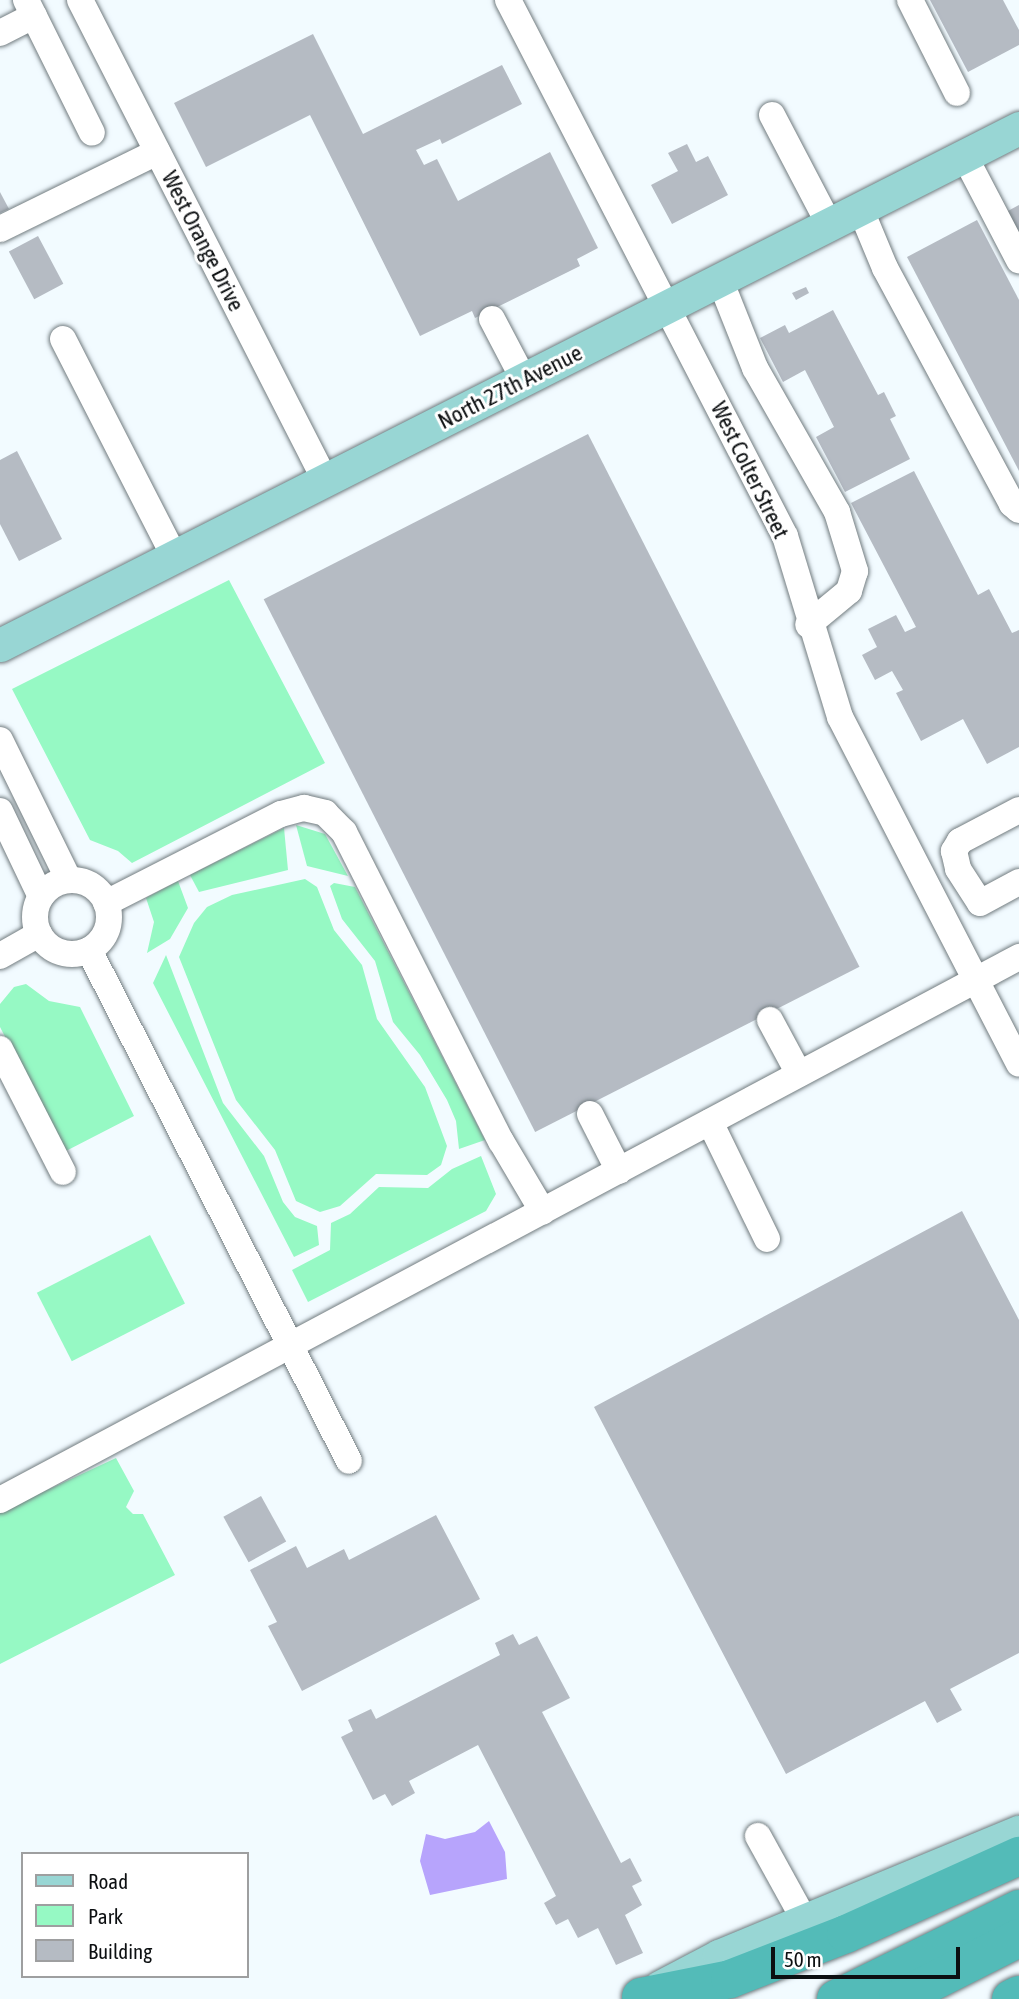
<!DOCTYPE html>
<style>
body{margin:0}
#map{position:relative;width:1019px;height:1999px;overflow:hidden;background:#f2fbff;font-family:"Asap Condensed",sans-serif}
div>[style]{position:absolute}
.green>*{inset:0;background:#96f9c4;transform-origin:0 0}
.water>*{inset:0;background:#b7a4fc}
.building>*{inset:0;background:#b5bbc3;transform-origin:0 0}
.roads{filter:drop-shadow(0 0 2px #727c80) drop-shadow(0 0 2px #727c80)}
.minor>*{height:26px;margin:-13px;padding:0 13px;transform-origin:13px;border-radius:13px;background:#fff}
.minor>.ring{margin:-13px;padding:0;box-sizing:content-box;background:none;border:26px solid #fff;border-radius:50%}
.major>*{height:33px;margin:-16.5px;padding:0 16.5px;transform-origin:16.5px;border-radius:16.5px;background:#98d6d4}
.highway>*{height:38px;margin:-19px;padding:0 19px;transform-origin:19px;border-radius:19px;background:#53bbb8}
span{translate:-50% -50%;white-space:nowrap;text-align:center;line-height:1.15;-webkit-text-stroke:6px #fff;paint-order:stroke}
.street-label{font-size:23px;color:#0c0f11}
.legend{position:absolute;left:21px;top:1852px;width:228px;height:126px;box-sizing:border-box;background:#fff;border:2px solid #9e9fa0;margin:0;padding:9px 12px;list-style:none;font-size:21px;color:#0c0f11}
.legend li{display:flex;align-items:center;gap:14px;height:35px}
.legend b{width:35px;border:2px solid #9e9fa0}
.scale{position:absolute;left:771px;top:1947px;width:189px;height:32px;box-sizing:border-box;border:4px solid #0c0f11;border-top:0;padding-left:9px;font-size:21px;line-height:24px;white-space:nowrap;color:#0c0f11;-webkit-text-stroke:5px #fff;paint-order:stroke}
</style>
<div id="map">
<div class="green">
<i style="clip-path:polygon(229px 580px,325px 763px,132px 863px,118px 851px,90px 840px,12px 689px)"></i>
<i style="clip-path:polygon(296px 825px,325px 834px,348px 876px,307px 866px)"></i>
<i style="clip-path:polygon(284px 828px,288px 870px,199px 892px,190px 875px)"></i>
<i style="clip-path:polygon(305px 879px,317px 887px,334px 930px,362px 965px,377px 1019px,425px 1087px,447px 1146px,441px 1165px,427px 1175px,376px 1174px,340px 1206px,320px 1212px,296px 1201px,275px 1150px,236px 1100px,179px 957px,194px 923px,207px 907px,232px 895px)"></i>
<i style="clip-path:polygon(178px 881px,188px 908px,170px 939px,147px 953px,154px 922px,146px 898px)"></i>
<i style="clip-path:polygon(334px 883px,355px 887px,485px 1140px,459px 1149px,456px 1121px,447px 1100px,420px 1055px,393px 1022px,375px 961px,342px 919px,330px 886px)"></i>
<i style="clip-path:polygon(166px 955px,223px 1103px,264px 1156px,283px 1202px,295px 1217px,317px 1226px,319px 1245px,294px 1257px,153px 983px)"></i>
<i style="clip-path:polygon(26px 984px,49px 1001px,80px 1007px,134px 1116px,64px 1152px,0 1027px,0 1004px,14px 987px)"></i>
<i style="clip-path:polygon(481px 1156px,496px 1194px,486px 1211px,308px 1302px,292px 1270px,330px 1250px,331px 1223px,350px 1214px,379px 1187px,428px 1188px,452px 1169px)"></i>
<i style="left:150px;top:1235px;width:77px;height:127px;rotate:63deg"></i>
<i style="clip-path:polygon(116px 1458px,134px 1491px,126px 1507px,133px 1514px,143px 1514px,175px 1575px,0 1664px,0 1512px)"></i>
</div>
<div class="water">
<i style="clip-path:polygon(489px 1821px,505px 1852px,507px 1879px,430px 1895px,420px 1861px,426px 1834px,445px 1839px,475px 1832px)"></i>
</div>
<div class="building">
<i style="clip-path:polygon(930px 0,1003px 0,1019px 30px,1019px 45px,968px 72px)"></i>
<i style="clip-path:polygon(313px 34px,363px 134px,502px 65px,522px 104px,442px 144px,440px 139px,416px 150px,424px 165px,437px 159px,458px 201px,550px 152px,598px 248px,577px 259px,580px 266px,475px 318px,472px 311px,420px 336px,310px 115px,206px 167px,174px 103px)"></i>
<i style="clip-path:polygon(687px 144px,696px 162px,708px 156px,728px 195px,672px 224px,651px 185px,678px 171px,668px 153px)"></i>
<i style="clip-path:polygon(0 192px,9px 209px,0 213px)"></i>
<i style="clip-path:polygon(1019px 205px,1019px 237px,1006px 212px)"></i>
<i style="clip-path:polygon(977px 220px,1019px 300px,1019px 471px,907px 257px)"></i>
<i style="left:38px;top:236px;width:54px;height:33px;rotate:62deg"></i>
<i style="clip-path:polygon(806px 287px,809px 293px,796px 300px,792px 293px)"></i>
<i style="clip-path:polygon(833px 310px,878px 395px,884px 392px,896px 416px,890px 419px,910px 459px,845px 492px,816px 437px,834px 427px,805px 370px,783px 382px,760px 338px,785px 325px,789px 333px)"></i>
<i style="left:588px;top:434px;width:598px;height:364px;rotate:63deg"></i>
<i style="clip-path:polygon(17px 451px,62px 539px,19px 561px,0 524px,0 460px)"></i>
<i style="clip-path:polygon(914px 471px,978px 595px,989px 589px,1012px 633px,1019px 630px,1019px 747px,987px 764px,963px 719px,921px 741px,896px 693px,903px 690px,892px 671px,875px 680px,862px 655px,877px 647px,868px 629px,896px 615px,905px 632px,916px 627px,851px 503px)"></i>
<i style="clip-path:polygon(962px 1211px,1019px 1320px,1019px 1653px,950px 1689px,962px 1710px,937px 1723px,925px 1701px,786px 1774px,594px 1407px)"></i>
<i style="left:261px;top:1496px;width:52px;height:43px;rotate:61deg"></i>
<i style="clip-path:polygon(436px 1515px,480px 1599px,302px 1691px,268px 1626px,277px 1622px,250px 1570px,296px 1546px,307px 1568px,344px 1549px,349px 1560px)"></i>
<i style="clip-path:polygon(513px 1634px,519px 1645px,537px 1636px,570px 1698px,542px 1712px,621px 1863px,630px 1858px,642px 1881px,632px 1886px,642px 1905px,625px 1915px,643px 1953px,616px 1965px,598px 1928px,578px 1938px,568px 1919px,556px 1925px,544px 1903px,556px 1896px,478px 1745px,409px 1781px,415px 1793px,392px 1806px,385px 1794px,373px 1800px,341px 1737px,353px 1731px,348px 1720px,371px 1709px,376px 1719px,500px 1655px,495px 1643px)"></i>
</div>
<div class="roads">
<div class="minor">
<i style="left:26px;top:0;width:148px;rotate:63.6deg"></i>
<i style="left:80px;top:0;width:541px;rotate:62.96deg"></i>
<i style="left:508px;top:0;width:603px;rotate:62.67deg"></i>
<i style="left:785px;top:536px;width:189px;rotate:73.1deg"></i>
<i style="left:840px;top:717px;width:390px;rotate:62.7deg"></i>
<i style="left:910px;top:0;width:104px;rotate:63.2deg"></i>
<i style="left:0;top:33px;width:38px;rotate:-27deg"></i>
<i style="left:772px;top:115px;width:123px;rotate:62.4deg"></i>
<i style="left:964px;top:155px;width:119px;rotate:62.4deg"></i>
<i style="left:860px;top:208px;width:65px;rotate:67.4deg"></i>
<i style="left:885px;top:268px;width:268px;rotate:61.7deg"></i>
<i style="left:1012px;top:504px;width:9px;rotate:41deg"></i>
<i style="left:0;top:229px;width:175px;rotate:-26.1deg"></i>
<i style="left:720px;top:280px;width:95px;rotate:68.3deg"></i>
<i style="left:755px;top:368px;width:166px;rotate:60.3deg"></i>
<i style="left:837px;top:512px;width:62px;rotate:73deg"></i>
<i style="left:855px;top:571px;width:21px;rotate:107deg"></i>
<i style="left:849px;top:591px;width:53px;rotate:140.3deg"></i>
<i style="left:492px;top:319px;width:69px;rotate:62.3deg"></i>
<i style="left:63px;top:339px;width:246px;rotate:62.9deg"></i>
<i style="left:0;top:740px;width:156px;rotate:63.8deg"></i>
<i style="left:1019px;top:810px;width:67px;rotate:152.3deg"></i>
<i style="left:960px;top:841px;width:12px;rotate:121deg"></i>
<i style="left:954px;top:851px;width:18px;rotate:77deg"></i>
<i style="left:958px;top:869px;width:40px;rotate:57.1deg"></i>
<i style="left:980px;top:903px;width:44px;rotate:-28.3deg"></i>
<i style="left:0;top:811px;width:95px;rotate:64.5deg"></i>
<i class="ring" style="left:35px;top:880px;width:48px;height:48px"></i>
<i style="left:106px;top:903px;width:196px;rotate:-27deg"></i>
<i style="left:281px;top:814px;width:24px;rotate:-15deg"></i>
<i style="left:304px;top:808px;width:22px;rotate:13deg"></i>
<i style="left:325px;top:813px;width:27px;rotate:45deg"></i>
<i style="left:344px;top:832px;width:347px;rotate:63.1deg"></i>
<i style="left:501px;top:1141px;width:82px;rotate:59.4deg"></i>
<i style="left:89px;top:950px;width:573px;rotate:63.03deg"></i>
<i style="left:0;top:956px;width:45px;rotate:-29.4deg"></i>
<i style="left:770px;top:1020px;width:61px;rotate:61.8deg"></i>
<i style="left:0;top:1049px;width:138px;rotate:62.9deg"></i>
<i style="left:590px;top:1114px;width:64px;rotate:63deg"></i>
<i style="left:710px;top:1122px;width:130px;rotate:64deg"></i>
<i style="left:0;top:1500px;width:1155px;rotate:-28.05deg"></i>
<i style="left:758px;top:1836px;width:97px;rotate:61.1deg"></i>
</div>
<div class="major">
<i style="left:0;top:645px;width:1143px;rotate:-26.9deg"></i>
<i style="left:660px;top:1987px;width:67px;rotate:-27.7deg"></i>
<i style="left:719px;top:1956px;width:325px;rotate:-22.5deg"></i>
</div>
<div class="highway">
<i style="left:641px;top:1997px;width:91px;rotate:-11.4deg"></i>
<i style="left:730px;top:1979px;width:124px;rotate:-21.2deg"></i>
<i style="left:846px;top:1934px;width:190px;rotate:-24.3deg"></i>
<i style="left:836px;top:1999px;width:204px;rotate:-26.2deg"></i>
<i style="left:898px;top:1999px;width:136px;rotate:-26.8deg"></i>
<i style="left:1011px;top:1999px;width:9px;rotate:-27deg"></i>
</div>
</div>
<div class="street-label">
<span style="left:203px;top:241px;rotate:63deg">West Orange Drive</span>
<span style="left:510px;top:387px;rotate:-27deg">North 27th Avenue</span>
<span style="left:750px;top:470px;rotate:64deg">West Colter Street</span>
</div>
<ul class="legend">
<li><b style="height:9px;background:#98d6d4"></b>Road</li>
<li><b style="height:19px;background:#96f9c4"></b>Park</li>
<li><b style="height:19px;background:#b5bbc3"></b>Building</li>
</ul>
<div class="scale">50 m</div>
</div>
